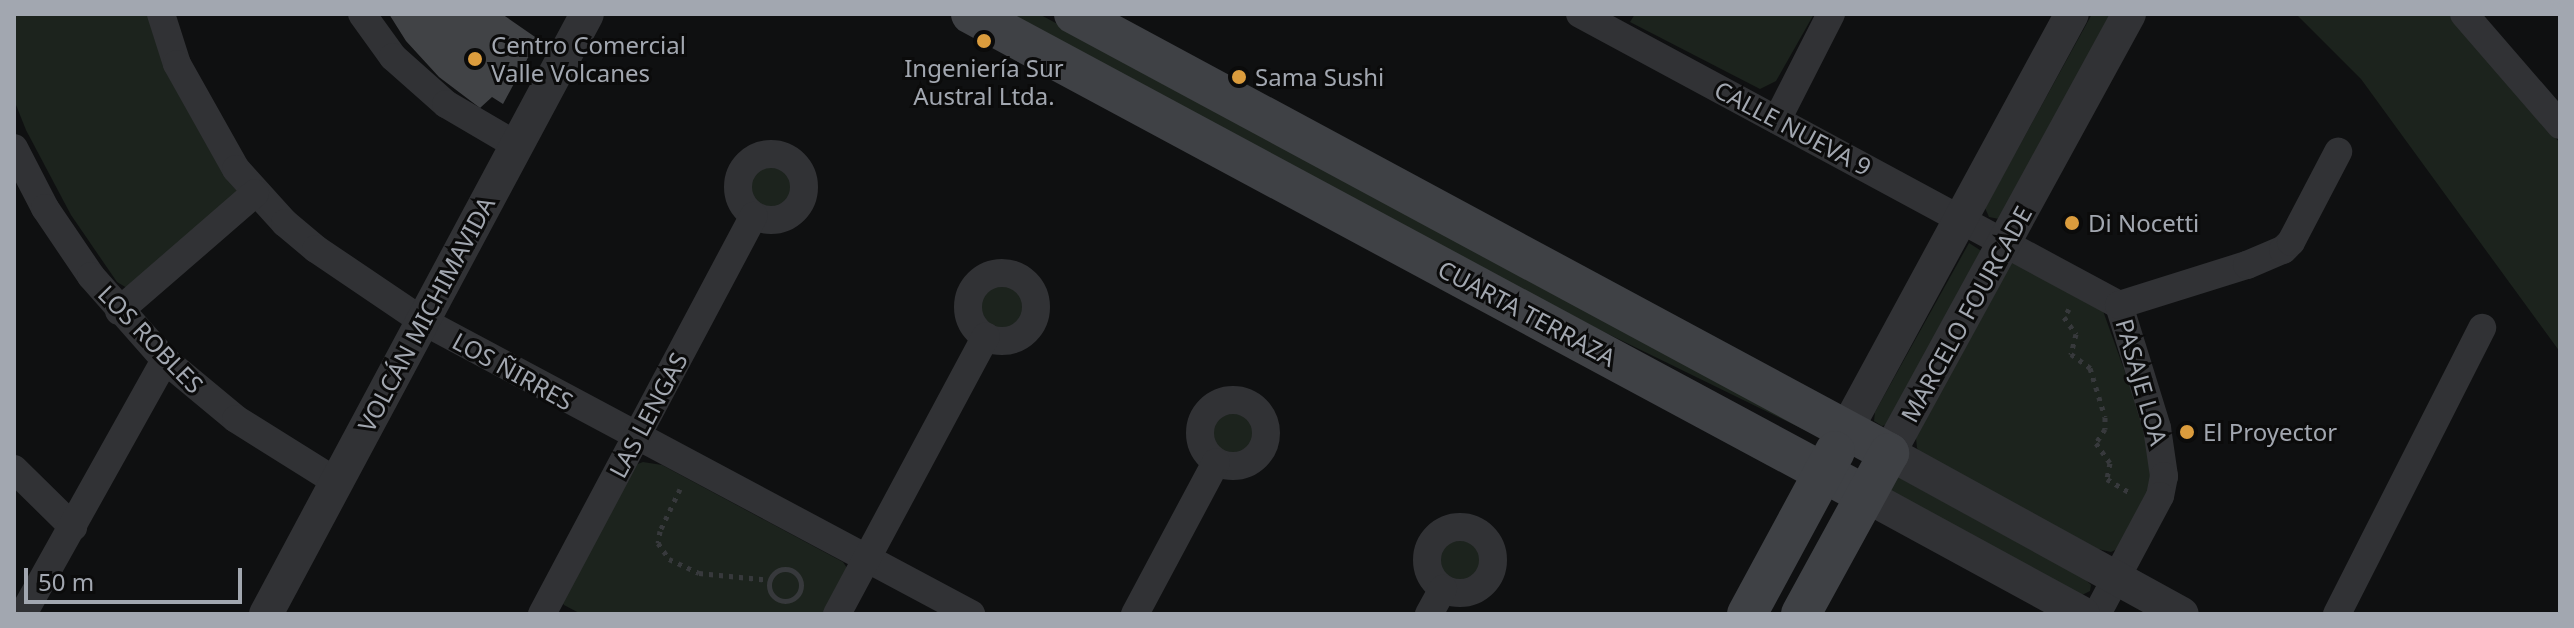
<!DOCTYPE html>
<meta charset="utf-8">
<style>
body{margin:0}
#map{position:relative;width:2574px;height:628px;overflow:hidden;background:#0f1011;font-family:"Noto Sans",sans-serif}
div>[style]{position:absolute}
.green>*{inset:0;background:#1c231d}
.round{border-radius:50%}
.building>*{inset:0;background:#414346}
.path>*{height:5px;margin-top:-2.5px;transform-origin:0;background:repeating-linear-gradient(90deg,#37393c 0 4px,transparent 0 10px)}
.path>.ring{margin:-2.5px;padding:0;box-sizing:content-box;background:none;border:5px solid #37393c;border-radius:50%}
.minor>*{height:28px;margin:-14px;padding:0 14px;transform-origin:14px;border-radius:14px;background:#313235}
.minor>.ring{margin:-14px;padding:0;box-sizing:content-box;background:none;border:28px solid #313235;border-radius:50%}
.tertiary>*{height:34px;margin:-17px;padding:0 17px;transform-origin:17px;border-radius:17px;background:#313235}
.secondary>*{height:40px;margin:-20px;padding:0 20px;transform-origin:20px;border-radius:20px;background:#3f4145}
.dots>*{width:22px;height:22px;translate:-50% -50%;box-sizing:border-box;border:4px solid #0b0b0b;border-radius:50%}
span{translate:-50% -50%;white-space:nowrap;text-align:center;line-height:1.15;-webkit-text-stroke:6px #0b0b0b;paint-order:stroke}
.poi-label{font-size:24px;color:#a2a7b0}
.left{translate:0 -50%;text-align:left}
.street-label{font-size:24px;color:#a2a7b0}
.frame{position:absolute;inset:0;border:16px solid #a2a7b0;pointer-events:none}
.scale{position:absolute;left:24px;top:568px;width:218px;height:36px;box-sizing:border-box;border:4px solid #a2a7b0;border-top:0;padding-left:10px;font-size:24px;line-height:28px;white-space:nowrap;color:#a2a7b0;-webkit-text-stroke:6px #0b0b0b;paint-order:stroke}
</style>
<div id="map">
<div class="green">
<i style="clip-path:polygon(14px 14px,151px 14px,239px 188px,237px 196px,127px 288px,117px 282px,71px 215px,26px 130px,14px 100px)"></i>
<i style="clip-path:polygon(999px 14px,1039px 14px,1822px 435px,1821px 438px,1602px 331px)"></i>
<i style="clip-path:polygon(1635px 14px,1814px 14px,1776px 81px,1760px 89px,1630px 22px)"></i>
<i style="clip-path:polygon(2092px 14px,2114px 14px,1999px 219px,1989px 217px,1985px 208px)"></i>
<i style="clip-path:polygon(2296px 14px,2450px 14px,2560px 143px,2560px 352px,2361px 79px)"></i>
<i class="round" style="left:746px;top:162px;width:50px;height:50px"></i>
<i style="clip-path:polygon(1969px 243px,1983px 252px,1889px 424px,1882px 426px,1874px 421px,1875px 412px)"></i>
<i style="clip-path:polygon(2012px 262px,2102px 308px,2140px 414px,2152px 463px,2149px 492px,2124px 546px,2111px 552px,2098px 549px,1922px 455px,1917px 448px,1916px 438px)"></i>
<i class="round" style="left:981px;top:285px;width:44px;height:44px"></i>
<i class="round" style="left:1211px;top:411px;width:44px;height:44px"></i>
<i style="clip-path:polygon(643px 462px,662px 465px,843px 562px,847px 568px,824px 614px,581px 614px,564px 605px,562px 602px,635px 465px)"></i>
<i style="clip-path:polygon(1898px 477px,2085px 579px,2091px 585px,2090px 591px,2080px 596px,1889px 493px)"></i>
<i class="round" style="left:1438px;top:538px;width:44px;height:44px"></i>
</div>
<div class="building">
<i style="clip-path:polygon(389px 14px,502px 14px,538px 39px,503px 104px,492px 97px,480px 108px,439px 77px,406px 41px)"></i>
</div>
<div class="path">
<i style="left:2069px;top:309px;width:9px;rotate:122deg"></i>
<i style="left:2064px;top:317px;width:21px;rotate:55deg"></i>
<i style="left:2076px;top:334px;width:21px;rotate:104deg"></i>
<i style="left:2071px;top:354px;width:24px;rotate:36deg"></i>
<i style="left:2090px;top:368px;width:51px;rotate:73deg"></i>
<i style="left:2105px;top:417px;width:12px;rotate:90deg"></i>
<i style="left:2105px;top:429px;width:17px;rotate:123deg"></i>
<i style="left:2096px;top:443px;width:24px;rotate:55deg"></i>
<i style="left:2110px;top:463px;width:16px;rotate:101deg"></i>
<i style="left:2107px;top:479px;width:29px;rotate:31deg"></i>
<i style="left:680px;top:489px;width:47px;rotate:115.5deg"></i>
<i style="left:660px;top:531px;width:12px;rotate:99deg"></i>
<i style="left:658px;top:543px;width:19px;rotate:55deg"></i>
<i style="left:669px;top:559px;width:33px;rotate:25deg"></i>
<i style="left:699px;top:573px;width:71px;rotate:5.6deg"></i>
<i class="ring" style="left:769px;top:569px;width:27px;height:27px"></i>
</div>
<div class="minor">
<i style="left:161px;top:14px;width:52px;rotate:72.3deg"></i>
<i style="left:177px;top:64px;width:120px;rotate:60.7deg"></i>
<i style="left:236px;top:169px;width:73px;rotate:47.8deg"></i>
<i style="left:285px;top:223px;width:40px;rotate:40deg"></i>
<i style="left:316px;top:249px;width:127px;rotate:34.1deg"></i>
<i style="left:421px;top:320px;width:624px;rotate:28.13deg"></i>
<i style="left:362px;top:14px;width:53px;rotate:54.2deg"></i>
<i style="left:393px;top:57px;width:71px;rotate:41.6deg"></i>
<i style="left:446px;top:104px;width:81px;rotate:30.4deg"></i>
<i style="left:1580px;top:14px;width:613px;rotate:28.36deg"></i>
<i style="left:2119px;top:305px;width:129px;rotate:72.8deg"></i>
<i style="left:2157px;top:428px;width:49px;rotate:81.7deg"></i>
<i style="left:2164px;top:476px;width:20px;rotate:101deg"></i>
<i style="left:2160px;top:496px;width:134px;rotate:118.1deg"></i>
<i style="left:2464px;top:14px;width:147px;rotate:49.1deg"></i>
<i style="left:1777px;top:120px;width:119px;rotate:-63deg"></i>
<i style="left:14px;top:148px;width:68px;rotate:62.7deg"></i>
<i style="left:45px;top:208px;width:82px;rotate:55.9deg"></i>
<i style="left:91px;top:276px;width:112px;rotate:48.6deg"></i>
<i style="left:165px;top:360px;width:92px;rotate:39.7deg"></i>
<i style="left:236px;top:419px;width:119px;rotate:32deg"></i>
<i class="ring" style="left:738px;top:154px;width:38px;height:38px"></i>
<i class="ring" style="left:968px;top:273px;width:40px;height:40px"></i>
<i style="left:2119px;top:305px;width:134px;rotate:-17.4deg"></i>
<i style="left:2247px;top:265px;width:39px;rotate:-23deg"></i>
<i style="left:2283px;top:250px;width:11px;rotate:-45deg"></i>
<i style="left:2291px;top:242px;width:102px;rotate:-62.4deg"></i>
<i style="left:119px;top:311px;width:180px;rotate:-40.9deg"></i>
<i class="ring" style="left:1200px;top:400px;width:38px;height:38px"></i>
<i style="left:14px;top:469px;width:83px;rotate:44.5deg"></i>
<i class="ring" style="left:1427px;top:527px;width:38px;height:38px"></i>
<i style="left:23px;top:614px;width:291px;rotate:-60.8deg"></i>
<i style="left:542px;top:614px;width:451px;rotate:-62deg"></i>
<i style="left:837px;top:614px;width:315px;rotate:-61.8deg"></i>
<i style="left:1135px;top:614px;width:172px;rotate:-61.9deg"></i>
<i style="left:1429px;top:614px;width:29px;rotate:-61deg"></i>
<i style="left:2337px;top:614px;width:321px;rotate:-63.1deg"></i>
</div>
<div class="tertiary">
<i style="left:2129px;top:14px;width:500px;rotate:118.67deg"></i>
<i style="left:1889px;top:453px;width:334px;rotate:28.8deg"></i>
<i style="left:1846px;top:430px;width:473px;rotate:-61.5deg"></i>
<i style="left:1865px;top:495px;width:248px;rotate:28.6deg"></i>
<i style="left:266px;top:614px;width:680px;rotate:-61.85deg"></i>
</div>
<div class="secondary">
<i style="left:971px;top:14px;width:1015px;rotate:28.28deg"></i>
<i style="left:1074px;top:14px;width:926px;rotate:28.31deg"></i>
<i style="left:1889px;top:453px;width:183px;rotate:118.7deg"></i>
<i style="left:1747px;top:614px;width:185px;rotate:-61.6deg"></i>
</div>
<div class="dots">
<i style="left:984px;top:41px;background:#db9c3d"></i>
<i style="left:475px;top:59px;background:#db9c3d"></i>
<i style="left:1239px;top:77px;background:#db9c3d"></i>
<i style="left:2072px;top:223px;background:#db9c3d"></i>
<i style="left:2187px;top:432px;background:#db9c3d"></i>
</div>
<div class="poi-label">
<span class="left" style="left:491px;top:59px">Centro Comercial<br>Valle Volcanes</span>
<span style="left:984px;top:82px">Ingeniería Sur<br>Austral Ltda.</span>
<span class="left" style="left:1255px;top:77px">Sama Sushi</span>
<span class="left" style="left:2088px;top:223px">Di Nocetti</span>
<span class="left" style="left:2203px;top:432px">El Proyector</span>
</div>
<div class="street-label">
<span style="left:1793px;top:128px;rotate:28deg">CALLE NUEVA 9</span>
<span style="left:1527px;top:313px;rotate:28deg">CUARTA TERRAZA</span>
<span style="left:426px;top:314px;rotate:-62deg">VOLCÁN MICHIMAVIDA</span>
<span style="left:1966px;top:314px;rotate:-61deg">MARCELO FOURCADE</span>
<span style="left:151px;top:339px;rotate:46deg">LOS ROBLES</span>
<span style="left:513px;top:371px;rotate:29deg">LOS ÑIRRES</span>
<span style="left:2142px;top:382px;rotate:74deg">PASAJE LOA</span>
<span style="left:648px;top:415px;rotate:-62deg">LAS LENGAS</span>
</div>
<div class="frame"></div>
<div class="scale">50 m</div>
</div>
